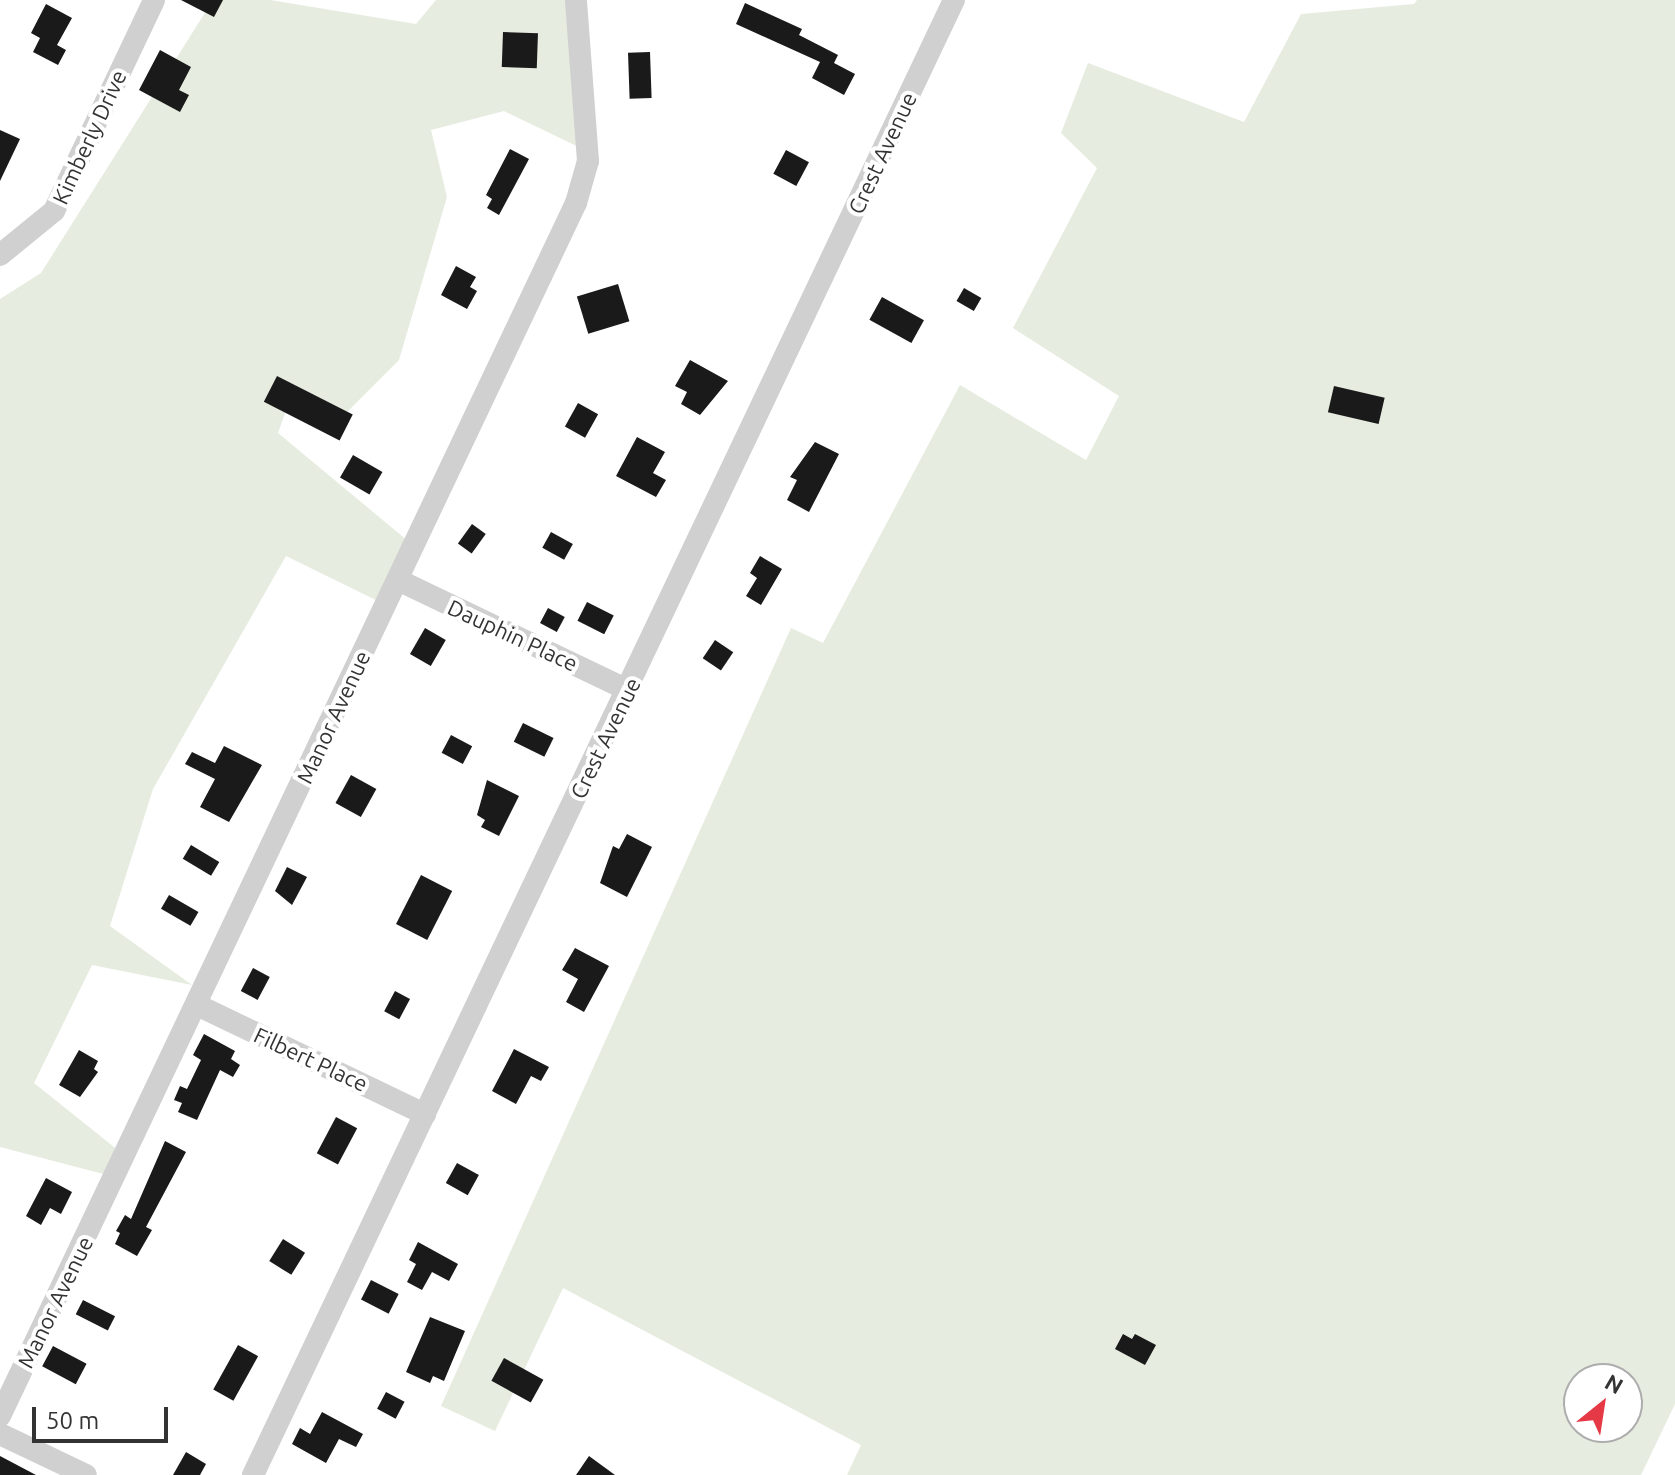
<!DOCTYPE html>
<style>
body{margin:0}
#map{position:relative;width:1675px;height:1475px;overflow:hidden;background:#fff;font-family:Ubuntu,sans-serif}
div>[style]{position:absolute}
.green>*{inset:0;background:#e6ecdf}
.building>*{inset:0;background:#1a1a1a;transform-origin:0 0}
.minor>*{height:22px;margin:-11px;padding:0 11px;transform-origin:11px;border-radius:11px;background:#d0d0d0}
span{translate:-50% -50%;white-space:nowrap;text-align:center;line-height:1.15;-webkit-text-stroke:8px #fff;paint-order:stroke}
.street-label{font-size:22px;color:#333}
.north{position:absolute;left:1563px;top:1363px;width:80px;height:80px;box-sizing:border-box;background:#fff;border:2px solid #adadad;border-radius:50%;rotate:30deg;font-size:22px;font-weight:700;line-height:32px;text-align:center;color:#333}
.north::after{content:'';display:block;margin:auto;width:28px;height:36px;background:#e63946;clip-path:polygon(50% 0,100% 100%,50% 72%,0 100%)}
.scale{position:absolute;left:32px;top:1407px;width:136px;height:36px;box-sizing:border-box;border:4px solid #333;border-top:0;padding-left:10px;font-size:24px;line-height:28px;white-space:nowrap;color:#333;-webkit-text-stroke:6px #fff;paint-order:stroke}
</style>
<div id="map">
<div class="green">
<i style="clip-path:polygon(213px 0,270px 0,416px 24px,436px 0,584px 0,589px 152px,504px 111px,431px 130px,447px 197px,399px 360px,333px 426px,287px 408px,278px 433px,414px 546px,386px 605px,286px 556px,153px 789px,110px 926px,192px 985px,92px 965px,34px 1083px,124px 1155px,115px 1177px,0 1147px,0 299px,41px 273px)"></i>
<i style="clip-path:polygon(evenodd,1417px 0,1675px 0,1675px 1404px,1641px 1475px,847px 1475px,861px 1445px,563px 1288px,495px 1431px,441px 1406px,791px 628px,823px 643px,960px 385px,1086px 460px,1119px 396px,1013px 328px,1097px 168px,1061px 133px,1088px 63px,1244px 122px,1301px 14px,1414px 4px,1417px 0,1579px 1379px,1627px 1379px,1627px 1427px,1579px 1427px,1579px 1379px)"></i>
</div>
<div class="building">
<i style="clip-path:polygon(181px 0,223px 0,214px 17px)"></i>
<i style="clip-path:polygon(745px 3px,802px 29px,799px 35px,838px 55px,834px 63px,855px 74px,844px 95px,812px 78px,820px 62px,736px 24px)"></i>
<i style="clip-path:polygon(46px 4px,72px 18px,57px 45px,66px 50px,58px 65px,33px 52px,40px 38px,31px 33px)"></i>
<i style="left:503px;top:32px;width:35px;height:35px;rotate:2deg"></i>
<i style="clip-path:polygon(160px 50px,191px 67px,179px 90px,189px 95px,180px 112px,139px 90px)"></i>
<i style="left:650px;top:52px;width:46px;height:22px;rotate:88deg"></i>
<i style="clip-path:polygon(0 130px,20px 139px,0 181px)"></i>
<i style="clip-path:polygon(510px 149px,529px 159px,499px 215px,487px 208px,492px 199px,486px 195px)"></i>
<i style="left:786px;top:150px;width:26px;height:27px;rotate:28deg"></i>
<i style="clip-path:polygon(456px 266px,476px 277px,470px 287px,477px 291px,467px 309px,441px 295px)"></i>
<i style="left:618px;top:284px;width:39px;height:43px;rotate:73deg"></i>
<i style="left:964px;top:288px;width:20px;height:15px;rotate:30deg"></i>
<i style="left:882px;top:297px;width:48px;height:26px;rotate:29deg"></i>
<i style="clip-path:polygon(690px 360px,728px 381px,700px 415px,681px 404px,687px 392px,675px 386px)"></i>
<i style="left:277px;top:376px;width:85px;height:29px;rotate:27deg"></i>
<i style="left:1334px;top:386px;width:52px;height:27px;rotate:13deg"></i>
<i style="left:578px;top:403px;width:23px;height:27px;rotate:29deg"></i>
<i style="clip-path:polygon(637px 437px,665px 452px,653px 473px,666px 480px,656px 497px,616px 476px)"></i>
<i style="clip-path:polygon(815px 442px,839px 454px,809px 512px,787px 500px,797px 480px,790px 477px)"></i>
<i style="left:353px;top:455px;width:34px;height:26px;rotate:30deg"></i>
<i style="left:472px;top:524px;width:17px;height:24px;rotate:36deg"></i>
<i style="left:551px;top:532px;width:25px;height:18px;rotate:29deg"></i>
<i style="clip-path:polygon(760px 556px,782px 569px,761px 605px,746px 596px,757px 578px,750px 573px)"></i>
<i style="left:587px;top:602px;width:30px;height:21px;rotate:27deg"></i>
<i style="left:548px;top:608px;width:19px;height:17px;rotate:28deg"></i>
<i style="left:425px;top:628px;width:24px;height:30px;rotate:30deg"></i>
<i style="left:715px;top:640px;width:22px;height:22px;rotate:34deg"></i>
<i style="left:523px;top:723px;width:34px;height:21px;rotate:26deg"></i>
<i style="left:451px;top:735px;width:24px;height:20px;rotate:28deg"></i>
<i style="clip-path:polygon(224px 746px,262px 765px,229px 822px,200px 807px,215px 779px,185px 764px,192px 752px,215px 763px)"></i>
<i style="left:351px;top:775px;width:29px;height:32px;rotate:29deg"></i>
<i style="clip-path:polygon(487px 780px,519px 796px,499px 836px,481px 827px,485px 820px,477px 815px)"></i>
<i style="clip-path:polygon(627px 834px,652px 847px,627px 897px,600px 883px,613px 846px,619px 849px)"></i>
<i style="left:191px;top:845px;width:33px;height:16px;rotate:31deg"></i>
<i style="clip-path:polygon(287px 867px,307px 877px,292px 905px,275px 891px)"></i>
<i style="left:421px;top:875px;width:35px;height:55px;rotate:27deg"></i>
<i style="left:169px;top:895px;width:34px;height:16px;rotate:30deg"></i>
<i style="clip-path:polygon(575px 948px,609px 966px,584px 1012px,566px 1002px,578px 979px,562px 970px)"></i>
<i style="left:253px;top:968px;width:19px;height:26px;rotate:28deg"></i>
<i style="left:395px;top:991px;width:17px;height:23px;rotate:28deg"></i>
<i style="clip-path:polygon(204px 1034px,235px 1051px,231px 1059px,240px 1065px,233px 1077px,220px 1070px,197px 1120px,178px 1112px,182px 1103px,174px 1100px,180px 1086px,187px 1089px,201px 1060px,193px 1055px)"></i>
<i style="clip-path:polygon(514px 1049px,549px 1067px,541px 1081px,531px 1076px,516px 1104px,492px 1091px)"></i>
<i style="clip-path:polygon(79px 1050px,98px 1061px,94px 1069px,98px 1072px,80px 1097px,59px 1085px)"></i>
<i style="left:336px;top:1117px;width:24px;height:41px;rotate:28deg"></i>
<i style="clip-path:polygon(165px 1141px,186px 1152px,146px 1227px,152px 1230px,137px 1256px,115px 1244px,120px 1233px,116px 1231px,125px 1215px,131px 1219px)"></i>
<i style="left:457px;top:1163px;width:25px;height:23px;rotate:29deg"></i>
<i style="clip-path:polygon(46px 1178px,72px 1192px,61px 1214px,50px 1208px,41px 1225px,26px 1216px)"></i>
<i style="left:283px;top:1239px;width:26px;height:26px;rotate:32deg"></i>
<i style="clip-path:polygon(418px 1242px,458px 1264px,449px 1281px,432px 1272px,422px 1290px,407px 1282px,416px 1264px,409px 1260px)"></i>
<i style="left:371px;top:1280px;width:31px;height:22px;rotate:27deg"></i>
<i style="left:83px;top:1300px;width:36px;height:16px;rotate:27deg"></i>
<i style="clip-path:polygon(430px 1317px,465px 1331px,444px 1381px,433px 1376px,430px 1383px,406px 1372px)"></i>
<i style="clip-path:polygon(1123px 1334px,1132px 1339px,1135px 1334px,1156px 1345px,1145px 1365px,1115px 1349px)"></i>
<i style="left:238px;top:1345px;width:23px;height:51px;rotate:29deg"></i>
<i style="left:53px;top:1346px;width:38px;height:23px;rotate:28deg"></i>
<i style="left:504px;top:1358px;width:45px;height:26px;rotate:29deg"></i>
<i style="left:386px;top:1392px;width:21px;height:19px;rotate:28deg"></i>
<i style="clip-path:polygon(322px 1412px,363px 1434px,356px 1447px,339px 1439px,326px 1463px,292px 1444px,300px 1428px,310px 1434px)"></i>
<i style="clip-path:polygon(186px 1452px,206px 1464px,200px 1475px,173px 1475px)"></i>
<i style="clip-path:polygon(0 1456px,36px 1475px,0 1475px)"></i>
<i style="clip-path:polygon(589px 1456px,615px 1475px,576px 1475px)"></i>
</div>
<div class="minor">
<i style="left:0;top:255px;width:70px;rotate:-39.2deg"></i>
<i style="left:54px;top:211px;width:233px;rotate:-64.6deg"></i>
<i style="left:398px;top:580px;width:255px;rotate:25.6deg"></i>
<i style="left:197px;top:1005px;width:253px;rotate:25.6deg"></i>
<i style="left:0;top:1416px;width:1343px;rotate:-64.6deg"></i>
<i style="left:576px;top:203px;width:44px;rotate:-74.1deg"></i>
<i style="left:588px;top:161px;width:161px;rotate:-94.3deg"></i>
<i style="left:0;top:1434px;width:95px;rotate:25.5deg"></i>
<i style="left:253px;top:1475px;width:1633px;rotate:-64.58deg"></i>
</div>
<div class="street-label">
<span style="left:89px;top:137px;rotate:-65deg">Kimberly Drive</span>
<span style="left:882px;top:153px;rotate:-65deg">Crest Avenue</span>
<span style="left:513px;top:635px;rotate:25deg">Dauphin Place</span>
<span style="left:333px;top:717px;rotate:-65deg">Manor Avenue</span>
<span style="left:605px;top:738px;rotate:-64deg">Crest Avenue</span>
<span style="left:311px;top:1059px;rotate:25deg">Filbert Place</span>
<span style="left:55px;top:1302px;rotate:-64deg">Manor Avenue</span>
</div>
<div class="north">N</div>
<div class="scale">50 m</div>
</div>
